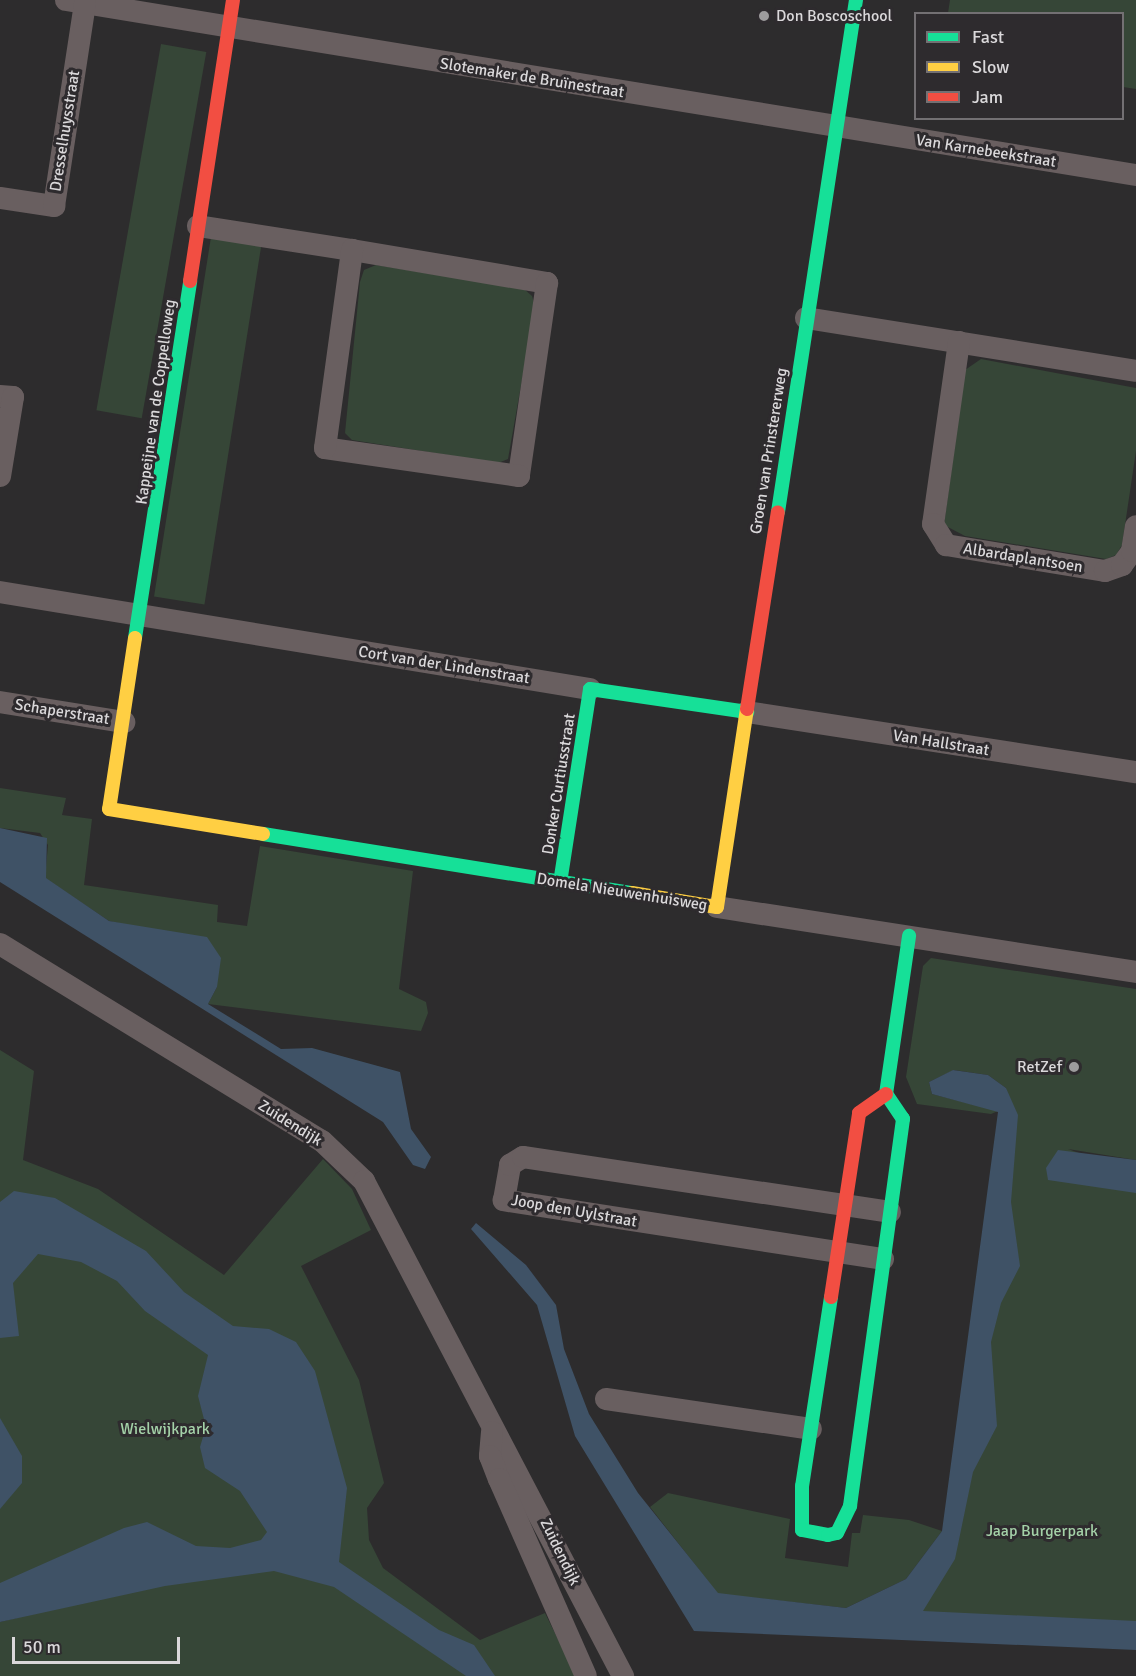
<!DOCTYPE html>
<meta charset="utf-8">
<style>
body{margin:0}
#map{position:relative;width:1136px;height:1676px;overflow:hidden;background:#2d2c2d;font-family:Signika,sans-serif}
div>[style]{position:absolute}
.green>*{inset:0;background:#364637;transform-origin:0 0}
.water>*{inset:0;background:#3f5266}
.street>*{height:22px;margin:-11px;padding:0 11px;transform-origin:11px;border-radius:11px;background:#695f60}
.fast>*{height:14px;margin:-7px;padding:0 7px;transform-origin:7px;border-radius:7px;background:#16e098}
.slow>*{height:14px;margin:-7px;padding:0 7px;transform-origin:7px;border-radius:7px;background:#ffcf43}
.jam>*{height:14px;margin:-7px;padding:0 7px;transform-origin:7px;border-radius:7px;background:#f24e42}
.dots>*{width:16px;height:16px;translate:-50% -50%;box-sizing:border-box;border:3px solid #2e2b2e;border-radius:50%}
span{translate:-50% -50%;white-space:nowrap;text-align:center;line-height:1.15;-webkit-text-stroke:6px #2e2b2e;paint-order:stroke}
.poi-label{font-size:16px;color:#dad8da}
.left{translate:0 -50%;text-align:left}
.right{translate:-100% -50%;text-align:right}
.street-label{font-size:16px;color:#dad8da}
.park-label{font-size:16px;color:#a4d1a8}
.legend{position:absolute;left:914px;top:12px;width:210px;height:108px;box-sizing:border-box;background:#2e2b2e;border:2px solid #737073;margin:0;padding:8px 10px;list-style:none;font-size:18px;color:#dad8da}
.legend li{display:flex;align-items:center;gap:12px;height:30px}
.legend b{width:30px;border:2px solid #737073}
.scale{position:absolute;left:12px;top:1637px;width:168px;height:27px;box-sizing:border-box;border:3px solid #dad8da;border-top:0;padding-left:8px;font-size:18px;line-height:21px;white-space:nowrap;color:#dad8da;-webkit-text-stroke:4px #2e2b2e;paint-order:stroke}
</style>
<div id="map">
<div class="green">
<i style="clip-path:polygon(950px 0,1136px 0,1136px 89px,1123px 87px,1122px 14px,948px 13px)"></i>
<i style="left:161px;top:44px;width:46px;height:372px;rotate:10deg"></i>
<i style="left:211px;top:237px;width:51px;height:364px;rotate:9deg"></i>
<i style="clip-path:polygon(376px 265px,524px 289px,532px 296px,535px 306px,508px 459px,498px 463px,352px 440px,345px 433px,360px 282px,364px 270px)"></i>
<i style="clip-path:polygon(981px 359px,1136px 388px,1136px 451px,1122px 545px,1116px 555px,1106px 559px,965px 536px,944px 525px,965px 370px)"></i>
<i style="clip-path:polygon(0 788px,66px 798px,62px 815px,92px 819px,84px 885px,218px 905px,217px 922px,247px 926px,260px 846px,413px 871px,399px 989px,426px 1002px,428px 1013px,421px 1031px,208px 1004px,217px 987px,154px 931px,109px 921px,45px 878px,48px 845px,40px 833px,0 828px)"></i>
<i style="clip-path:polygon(931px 958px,1136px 989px,1136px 1160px,1068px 1149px,1136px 1174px,1136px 1630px,898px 1617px,946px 1544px,1013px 1156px,1006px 1088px,988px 1075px,954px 1070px,929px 1082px,932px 1094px,998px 1111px,991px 1114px,917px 1104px,906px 1077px,923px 966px)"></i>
<i style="clip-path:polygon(0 1050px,34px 1071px,23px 1160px,98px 1189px,224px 1275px,323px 1159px,352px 1189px,371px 1230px,301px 1266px,359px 1380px,384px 1483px,367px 1508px,369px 1540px,383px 1568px,480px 1640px,545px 1613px,576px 1676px,0 1676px,0 1622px,65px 1606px,0 1612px)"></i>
<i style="clip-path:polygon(668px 1493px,790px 1519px,785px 1558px,848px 1567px,852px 1533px,860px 1533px,863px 1515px,909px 1520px,942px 1531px,906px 1579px,846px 1608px,718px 1594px,650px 1507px)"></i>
</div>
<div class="water">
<i style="clip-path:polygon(0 828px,47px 838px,46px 878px,109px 921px,207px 937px,221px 958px,217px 987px,208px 1004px,281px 1049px,312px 1048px,400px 1072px,411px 1129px,431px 1157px,425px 1169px,413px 1165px,383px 1122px,0 882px)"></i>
<i style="clip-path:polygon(953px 1070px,988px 1075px,1006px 1088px,1018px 1115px,1011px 1202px,1020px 1266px,1001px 1303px,991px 1342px,997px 1426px,973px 1472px,955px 1559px,923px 1611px,1136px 1621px,1136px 1650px,694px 1631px,575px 1436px,537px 1305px,471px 1229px,476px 1223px,526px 1265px,556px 1305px,564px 1349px,589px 1414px,638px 1493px,718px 1593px,846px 1608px,906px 1579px,942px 1531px,998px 1112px,932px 1094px,929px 1082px)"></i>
<i style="clip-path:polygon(1058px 1150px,1136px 1160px,1136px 1193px,1048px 1180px,1046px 1168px)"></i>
<i style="clip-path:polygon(14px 1191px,55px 1198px,146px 1251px,184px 1292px,233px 1326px,269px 1329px,296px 1342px,315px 1371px,347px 1488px,339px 1562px,439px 1630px,474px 1645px,495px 1676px,466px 1676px,334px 1587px,274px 1571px,165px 1586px,0 1622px,0 1583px,124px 1528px,147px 1522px,196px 1546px,230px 1548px,261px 1540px,267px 1532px,240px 1491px,205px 1468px,200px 1447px,206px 1427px,198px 1396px,208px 1355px,145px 1311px,117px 1281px,81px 1262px,38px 1254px,13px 1283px,19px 1336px,0 1338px,0 1202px)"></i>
<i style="clip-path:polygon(0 1418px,22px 1456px,22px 1483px,0 1509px)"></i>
</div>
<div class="street">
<i style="left:66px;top:0;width:1084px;rotate:9.29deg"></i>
<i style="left:0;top:198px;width:55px;rotate:8.4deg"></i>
<i style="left:54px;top:206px;width:205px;rotate:-81.3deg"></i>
<i style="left:198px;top:226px;width:156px;rotate:8.9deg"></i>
<i style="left:352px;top:250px;width:198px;rotate:9.6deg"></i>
<i style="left:547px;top:283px;width:195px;rotate:98.3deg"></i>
<i style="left:519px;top:476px;width:196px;rotate:-171.8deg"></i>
<i style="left:325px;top:448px;width:200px;rotate:-82.2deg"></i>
<i style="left:806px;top:318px;width:334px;rotate:9.1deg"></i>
<i style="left:959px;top:342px;width:184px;rotate:98.1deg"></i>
<i style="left:933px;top:524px;width:25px;rotate:58deg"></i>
<i style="left:946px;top:545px;width:161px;rotate:9.3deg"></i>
<i style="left:1105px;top:571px;width:18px;rotate:-19deg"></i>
<i style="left:1122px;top:565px;width:17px;rotate:-54deg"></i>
<i style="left:1132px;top:551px;width:25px;rotate:-81deg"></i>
<i style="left:0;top:396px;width:13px;rotate:4deg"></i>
<i style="left:13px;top:397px;width:80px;rotate:99.3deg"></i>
<i style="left:0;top:592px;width:598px;rotate:9.34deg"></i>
<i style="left:0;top:702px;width:126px;rotate:9.2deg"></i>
<i style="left:747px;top:712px;width:394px;rotate:8.8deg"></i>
<i style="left:717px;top:907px;width:424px;rotate:8.8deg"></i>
<i style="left:0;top:944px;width:377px;rotate:31.5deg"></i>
<i style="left:322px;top:1141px;width:58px;rotate:43.6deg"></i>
<i style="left:364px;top:1181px;width:559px;rotate:62.38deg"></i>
<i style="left:883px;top:1259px;width:384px;rotate:-171.2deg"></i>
<i style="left:504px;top:1200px;width:36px;rotate:-80deg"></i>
<i style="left:510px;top:1165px;width:15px;rotate:-32deg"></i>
<i style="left:523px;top:1157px;width:371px;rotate:8.5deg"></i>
<i style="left:606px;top:1399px;width:207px;rotate:8.3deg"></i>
<i style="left:492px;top:1432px;width:24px;rotate:95deg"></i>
<i style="left:490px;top:1456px;width:25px;rotate:69deg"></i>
<i style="left:499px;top:1479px;width:215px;rotate:66.2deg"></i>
</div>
<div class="fast">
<i style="left:778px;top:512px;width:518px;rotate:-81.34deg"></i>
<i style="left:135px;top:638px;width:361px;rotate:-81.2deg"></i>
<i style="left:263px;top:834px;width:374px;rotate:9.1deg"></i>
<i style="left:560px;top:883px;width:196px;rotate:-81.2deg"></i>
<i style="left:590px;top:689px;width:159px;rotate:8.3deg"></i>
<i style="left:831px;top:1297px;width:191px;rotate:98.7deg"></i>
<i style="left:802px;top:1486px;width:44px;rotate:90deg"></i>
<i style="left:802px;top:1530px;width:26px;rotate:11deg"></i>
<i style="left:828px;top:1535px;width:9px;rotate:-13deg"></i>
<i style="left:837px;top:1533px;width:30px;rotate:-64deg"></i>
<i style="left:850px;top:1506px;width:391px;rotate:-82.2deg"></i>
<i style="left:903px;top:1119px;width:30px;rotate:-124deg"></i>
<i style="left:886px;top:1094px;width:160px;rotate:-81.7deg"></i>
</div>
<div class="slow">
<i style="left:135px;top:638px;width:173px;rotate:98.6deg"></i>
<i style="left:109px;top:809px;width:156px;rotate:9.2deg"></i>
<i style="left:632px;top:893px;width:86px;rotate:9.4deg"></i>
<i style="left:717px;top:907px;width:200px;rotate:-81.4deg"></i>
</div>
<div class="jam">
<i style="left:190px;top:281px;width:284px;rotate:-81.3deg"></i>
<i style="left:747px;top:709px;width:199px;rotate:-81.1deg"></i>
<i style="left:831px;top:1297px;width:186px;rotate:-81.3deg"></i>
<i style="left:859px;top:1113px;width:33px;rotate:-35deg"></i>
</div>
<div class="dots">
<i style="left:764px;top:16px;background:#9d9c9d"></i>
<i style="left:1074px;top:1067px;background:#9d9c9d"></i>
</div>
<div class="poi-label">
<span class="left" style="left:776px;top:16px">Don Boscoschool</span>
<span class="right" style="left:1062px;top:1067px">RetZef</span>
</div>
<div class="street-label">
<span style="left:532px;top:78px;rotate:9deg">Slotemaker de Bruïnestraat</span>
<span style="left:65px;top:131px;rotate:-81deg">Dresselhuysstraat</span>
<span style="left:986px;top:151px;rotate:9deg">Van Karnebeekstraat</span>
<span style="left:156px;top:402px;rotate:-82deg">Kappeijne van de Coppelloweg</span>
<span style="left:769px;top:451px;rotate:-81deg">Groen van Prinstererweg</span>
<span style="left:1023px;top:558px;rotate:9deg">Albardaplantsoen</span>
<span style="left:444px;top:665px;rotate:9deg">Cort van der Lindenstraat</span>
<span style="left:62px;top:712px;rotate:9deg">Schaperstraat</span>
<span style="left:941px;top:743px;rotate:9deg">Van Hallstraat</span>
<span style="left:559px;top:784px;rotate:-81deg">Donker Curtiusstraat</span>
<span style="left:622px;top:892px;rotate:9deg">Domela Nieuwenhuisweg</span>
<span style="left:290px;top:1123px;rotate:32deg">Zuidendijk</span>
<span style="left:574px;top:1211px;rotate:10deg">Joop den Uylstraat</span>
<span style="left:560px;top:1552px;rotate:64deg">Zuidendijk</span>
</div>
<div class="park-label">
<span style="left:165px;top:1429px">Wielwijkpark</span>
<span style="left:1042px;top:1531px">Jaap Burgerpark</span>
</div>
<ul class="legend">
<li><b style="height:8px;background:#16e098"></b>Fast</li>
<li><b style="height:8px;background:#ffcf43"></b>Slow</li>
<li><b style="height:8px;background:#f24e42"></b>Jam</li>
</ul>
<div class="scale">50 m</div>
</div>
